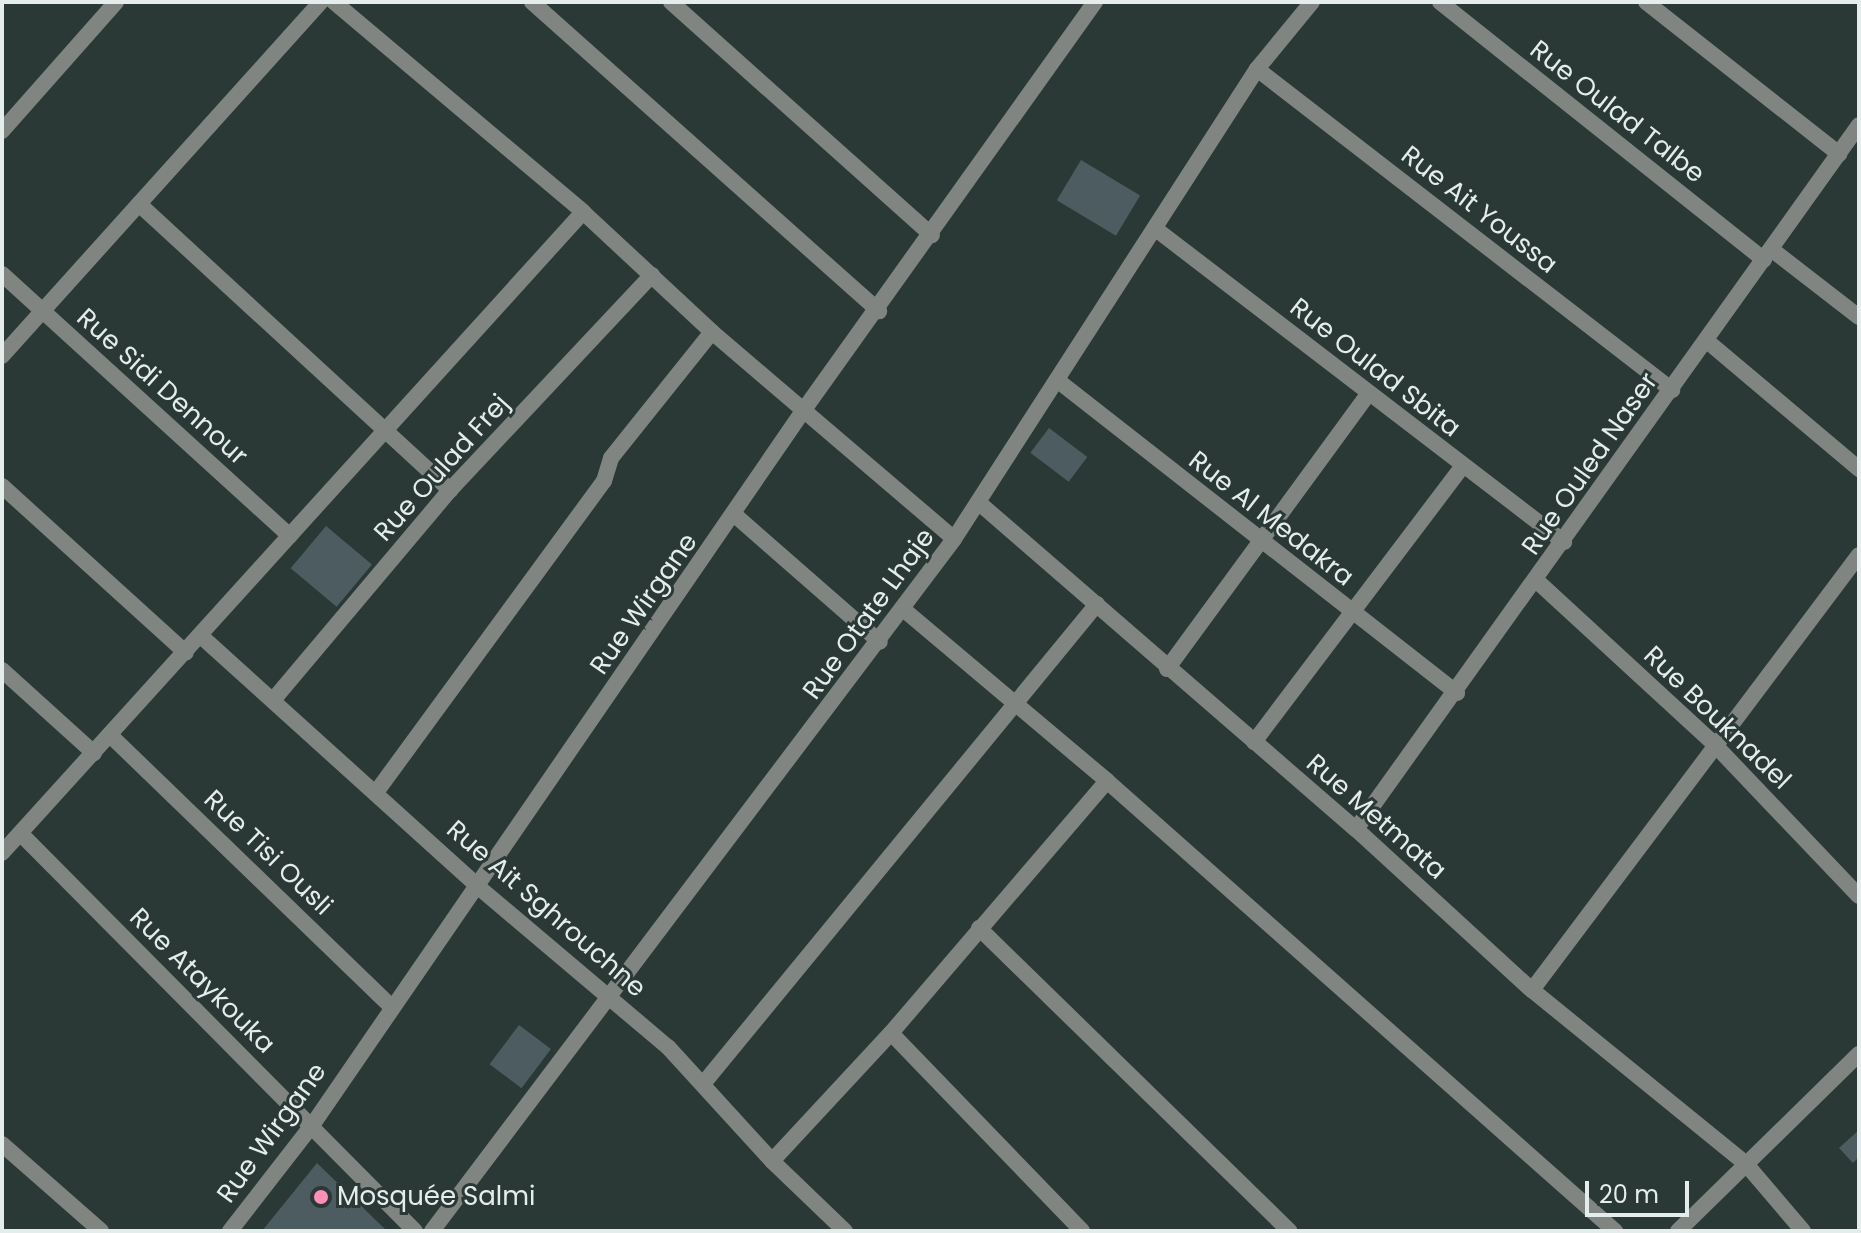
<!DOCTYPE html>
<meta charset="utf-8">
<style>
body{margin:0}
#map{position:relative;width:1861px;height:1233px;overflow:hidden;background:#2a3836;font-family:Poppins,sans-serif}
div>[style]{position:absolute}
.building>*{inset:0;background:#4d5c60;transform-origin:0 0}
.pedestrian>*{height:16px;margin:-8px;padding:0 8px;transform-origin:8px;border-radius:8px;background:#818581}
.minor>*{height:16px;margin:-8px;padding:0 8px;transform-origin:8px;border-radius:8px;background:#818581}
.tertiary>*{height:16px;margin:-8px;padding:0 8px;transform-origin:8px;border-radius:8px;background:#818581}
.dots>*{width:22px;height:22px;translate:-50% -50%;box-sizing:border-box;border:4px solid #2a3836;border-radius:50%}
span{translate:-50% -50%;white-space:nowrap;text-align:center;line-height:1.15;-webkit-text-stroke:6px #2a3836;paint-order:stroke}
.street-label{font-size:26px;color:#e4edeb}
.poi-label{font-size:26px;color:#e4edeb}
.left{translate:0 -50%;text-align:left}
.frame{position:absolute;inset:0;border:4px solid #e4edeb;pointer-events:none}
.scale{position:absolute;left:1585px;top:1181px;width:104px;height:36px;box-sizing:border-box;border:4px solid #e4edeb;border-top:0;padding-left:10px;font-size:24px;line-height:28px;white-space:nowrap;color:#e4edeb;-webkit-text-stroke:6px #2a3836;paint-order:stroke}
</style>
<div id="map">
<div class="building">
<i style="left:1081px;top:160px;width:69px;height:47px;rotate:31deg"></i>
<i style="left:1049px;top:428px;width:48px;height:31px;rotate:37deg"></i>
<i style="left:326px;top:526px;width:60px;height:55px;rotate:40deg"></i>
<i style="left:519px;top:1025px;width:40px;height:49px;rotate:37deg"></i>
<i style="clip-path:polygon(1859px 1130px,1859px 1157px,1853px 1163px,1839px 1148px)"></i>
<i style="clip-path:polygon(317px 1163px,387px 1231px,262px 1231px)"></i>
</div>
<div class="pedestrian">
<i style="left:736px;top:516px;width:191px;rotate:41.2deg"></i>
<i style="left:1167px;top:669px;width:341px;rotate:-53.8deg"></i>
<i style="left:1254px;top:742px;width:346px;rotate:-52.9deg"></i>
<i style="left:377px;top:791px;width:384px;rotate:-53.8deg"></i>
<i style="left:604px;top:481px;width:24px;rotate:-73deg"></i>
<i style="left:611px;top:458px;width:161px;rotate:-51.3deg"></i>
</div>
<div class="minor">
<i style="left:334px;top:2px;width:326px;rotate:40.1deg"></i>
<i style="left:583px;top:212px;width:176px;rotate:42.9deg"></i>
<i style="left:712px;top:332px;width:318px;rotate:40.5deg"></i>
<i style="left:532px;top:2px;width:465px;rotate:41.7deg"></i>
<i style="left:671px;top:2px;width:350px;rotate:41.8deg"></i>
<i style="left:1440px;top:2px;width:414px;rotate:38.5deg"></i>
<i style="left:1646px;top:2px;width:246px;rotate:38.2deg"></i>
<i style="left:1257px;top:69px;width:525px;rotate:37.72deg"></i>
<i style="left:2px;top:131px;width:172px;rotate:-48.5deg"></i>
<i style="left:139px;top:204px;width:423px;rotate:42.6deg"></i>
<i style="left:1157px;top:230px;width:513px;rotate:37.47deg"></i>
<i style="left:1771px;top:249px;width:111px;rotate:37.7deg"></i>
<i style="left:2px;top:274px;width:389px;rotate:42.3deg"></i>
<i style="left:1707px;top:341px;width:199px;rotate:40.1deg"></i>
<i style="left:2px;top:356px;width:477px;rotate:-48deg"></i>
<i style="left:1057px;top:380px;width:508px;rotate:38.04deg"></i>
<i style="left:2px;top:486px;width:248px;rotate:42.2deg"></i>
<i style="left:978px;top:502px;width:500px;rotate:40.9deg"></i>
<i style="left:1356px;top:829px;width:239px;rotate:42.5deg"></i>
<i style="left:1532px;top:990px;width:276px;rotate:39.1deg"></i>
<i style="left:1746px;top:1164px;width:88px;rotate:49.6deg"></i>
<i style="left:1537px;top:581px;width:241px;rotate:42.6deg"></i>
<i style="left:1714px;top:744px;width:210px;rotate:46.4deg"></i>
<i style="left:903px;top:609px;width:267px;rotate:40.1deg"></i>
<i style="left:1107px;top:781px;width:679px;rotate:41.54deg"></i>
<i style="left:202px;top:637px;width:370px;rotate:42.1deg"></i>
<i style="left:476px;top:885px;width:251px;rotate:40.2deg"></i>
<i style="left:668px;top:1047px;width:154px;rotate:47.6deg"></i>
<i style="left:772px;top:1161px;width:101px;rotate:43.8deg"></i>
<i style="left:2px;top:670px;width:124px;rotate:42.1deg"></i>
<i style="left:274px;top:699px;width:273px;rotate:-49.9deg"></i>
<i style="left:450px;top:490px;width:295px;rotate:-46.8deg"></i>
<i style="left:111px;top:736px;width:389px;rotate:44deg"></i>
<i style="left:1356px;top:829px;width:865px;rotate:-54.45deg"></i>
<i style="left:22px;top:835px;width:558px;rotate:45.22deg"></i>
<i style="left:2px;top:853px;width:865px;rotate:-47.81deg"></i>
<i style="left:979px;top:928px;width:434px;rotate:44.3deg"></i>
<i style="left:1532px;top:990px;width:544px;rotate:-53.07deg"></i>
<i style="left:891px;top:1033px;width:275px;rotate:46deg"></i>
<i style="left:703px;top:1084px;width:621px;rotate:-50.62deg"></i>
<i style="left:772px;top:1161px;width:175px;rotate:-47.1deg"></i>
<i style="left:891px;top:1033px;width:332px;rotate:-49.4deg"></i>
<i style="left:230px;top:1231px;width:135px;rotate:-52.2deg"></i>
<i style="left:313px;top:1124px;width:865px;rotate:-55.5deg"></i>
<i style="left:803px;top:411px;width:503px;rotate:-54.48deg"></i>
<i style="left:432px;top:1231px;width:867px;rotate:-52.97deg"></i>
<i style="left:954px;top:539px;width:559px;rotate:-57.19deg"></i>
<i style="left:1257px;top:69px;width:87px;rotate:-50.6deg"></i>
</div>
<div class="tertiary">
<i style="left:2px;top:1144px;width:132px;rotate:41.3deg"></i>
<i style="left:1678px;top:1231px;width:253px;rotate:-44.4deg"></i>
</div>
<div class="dots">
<i style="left:321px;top:1197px;background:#ff8eba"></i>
</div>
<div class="street-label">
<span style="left:1617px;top:112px;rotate:38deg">Rue Oulad Talbe</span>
<span style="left:1479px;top:210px;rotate:38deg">Rue Ait Youssa</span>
<span style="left:1375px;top:368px;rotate:38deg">Rue Oulad Sbita</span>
<span style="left:162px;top:387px;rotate:42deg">Rue Sidi Dennour</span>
<span style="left:1590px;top:464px;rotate:-55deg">Rue Ouled Naser</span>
<span style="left:442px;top:468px;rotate:-48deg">Rue Oulad Frej</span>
<span style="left:1271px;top:519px;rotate:38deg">Rue Al Medakra</span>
<span style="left:644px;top:604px;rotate:-55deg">Rue Wirgane</span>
<span style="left:869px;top:614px;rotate:-54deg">Rue Otate Lhaje</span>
<span style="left:1717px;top:718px;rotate:44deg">Rue Bouknadel</span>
<span style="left:1376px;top:817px;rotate:41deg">Rue Metmata</span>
<span style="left:268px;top:853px;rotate:44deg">Rue Tisi Ousli</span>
<span style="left:546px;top:909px;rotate:41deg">Rue Ait Sghrouchne</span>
<span style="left:202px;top:981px;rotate:45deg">Rue Ataykouka</span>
<span style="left:272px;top:1133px;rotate:-54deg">Rue Wirgane</span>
</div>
<div class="poi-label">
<span class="left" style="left:337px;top:1197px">Mosquée Salmi</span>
</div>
<div class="frame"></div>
<div class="scale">20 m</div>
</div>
